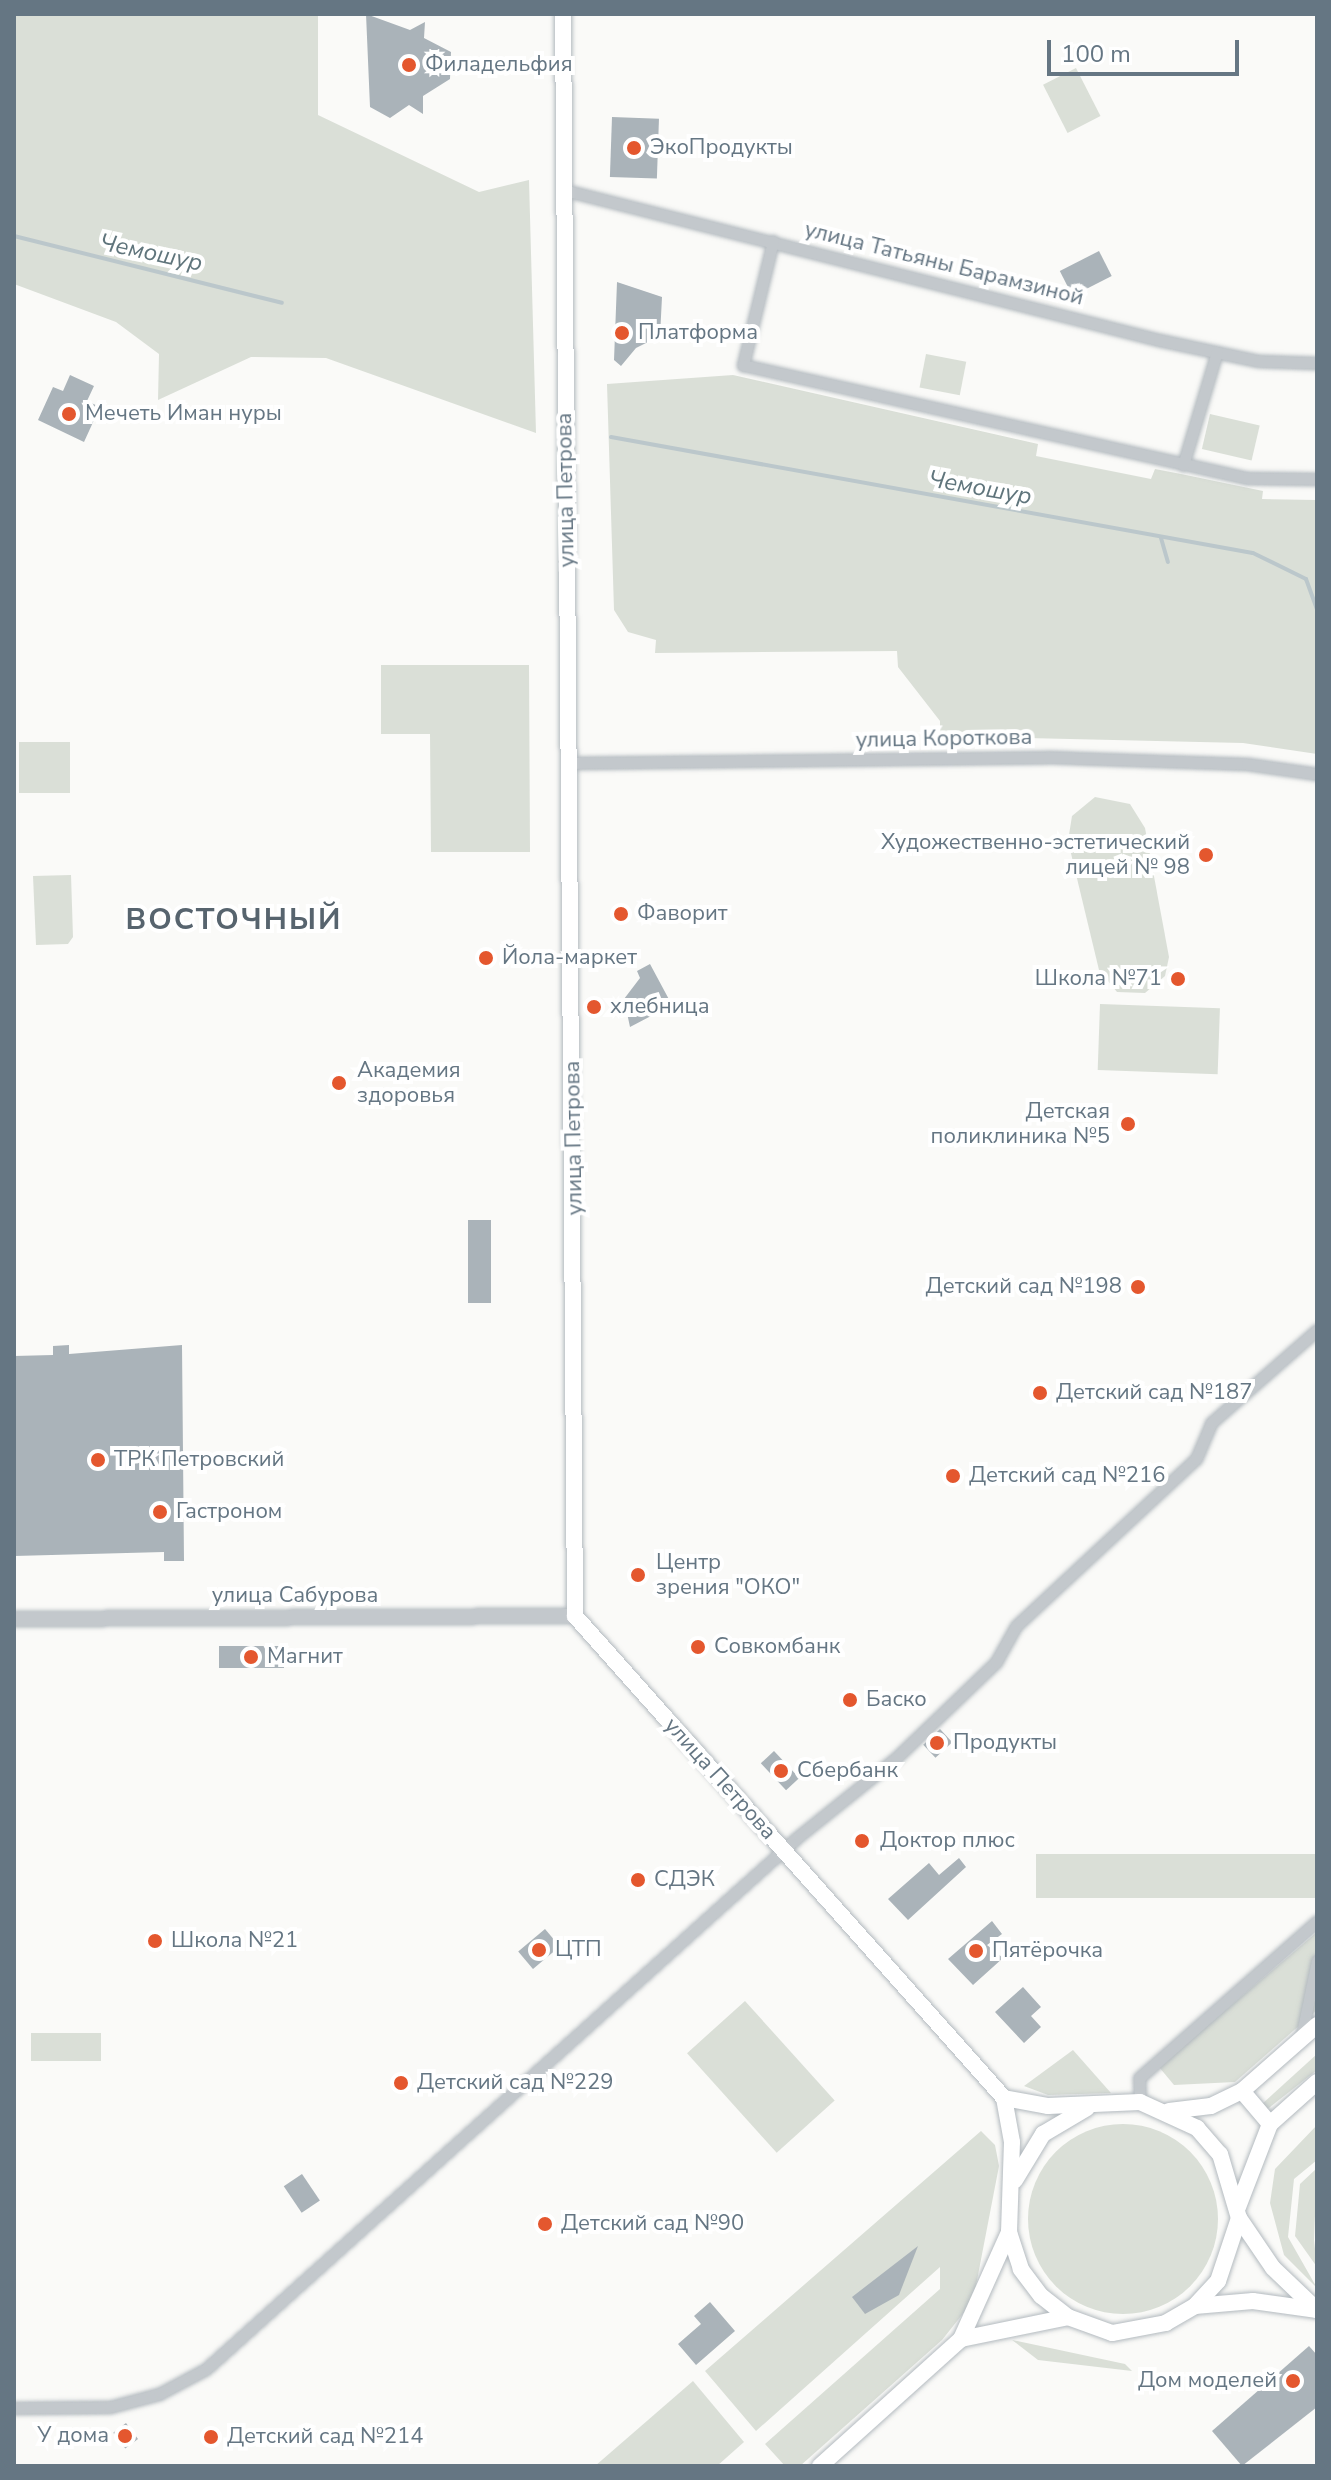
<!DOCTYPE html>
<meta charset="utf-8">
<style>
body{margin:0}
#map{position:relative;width:1331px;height:2480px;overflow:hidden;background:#fafaf8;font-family:"Nunito Sans",sans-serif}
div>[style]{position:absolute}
.green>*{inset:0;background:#dadfd7;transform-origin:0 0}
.round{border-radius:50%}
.stream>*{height:4px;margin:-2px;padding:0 2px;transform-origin:2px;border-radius:2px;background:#bbc7cb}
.building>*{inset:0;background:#aab3b9;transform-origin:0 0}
.roads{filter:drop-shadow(0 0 2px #b3babf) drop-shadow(0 0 2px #b3babf)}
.minor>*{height:11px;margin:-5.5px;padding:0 5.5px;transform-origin:5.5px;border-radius:5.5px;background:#c3c8cc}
.tertiary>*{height:14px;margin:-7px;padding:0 7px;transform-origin:7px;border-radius:7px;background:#c3c8cc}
.secondary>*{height:16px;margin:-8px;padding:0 8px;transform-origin:8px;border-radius:8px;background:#fff}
.dots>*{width:22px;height:22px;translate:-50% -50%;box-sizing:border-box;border:4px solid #fff;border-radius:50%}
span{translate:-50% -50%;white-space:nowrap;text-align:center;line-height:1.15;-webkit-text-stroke:8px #fff;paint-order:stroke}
.poi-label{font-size:22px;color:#657683}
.left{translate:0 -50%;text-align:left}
.right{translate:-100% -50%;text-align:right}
.street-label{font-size:22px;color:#657683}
.water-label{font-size:24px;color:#60757c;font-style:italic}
.district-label{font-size:30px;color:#57646e;font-weight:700;letter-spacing:2px}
.frame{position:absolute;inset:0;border:16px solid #657683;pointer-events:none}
.scale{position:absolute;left:1047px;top:40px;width:192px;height:36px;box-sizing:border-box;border:4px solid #657683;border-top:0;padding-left:10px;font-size:24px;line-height:28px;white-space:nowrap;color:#657683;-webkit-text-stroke:6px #fff;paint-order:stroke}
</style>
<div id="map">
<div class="green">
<i style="clip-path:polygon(14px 14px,318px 14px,318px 115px,479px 192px,529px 180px,536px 433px,326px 358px,251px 357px,158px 400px,159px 354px,116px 322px,14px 284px)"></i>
<i style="left:1076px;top:68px;width:54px;height:37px;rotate:63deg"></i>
<i style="left:926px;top:354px;width:41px;height:34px;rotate:11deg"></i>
<i style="clip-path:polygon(733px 375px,1038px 444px,1036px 456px,1151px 479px,1155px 469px,1181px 474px,1263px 491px,1262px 499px,1317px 500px,1317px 754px,1243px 743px,940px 736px,940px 721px,898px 667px,897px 651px,655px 653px,656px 640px,628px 632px,614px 610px,607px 384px)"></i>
<i style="left:1210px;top:414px;width:51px;height:36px;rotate:13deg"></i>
<i style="clip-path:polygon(381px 665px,529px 665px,530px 852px,431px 852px,430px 734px,381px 734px)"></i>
<i style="left:19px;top:742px;width:51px;height:51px"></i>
<i style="clip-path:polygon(1095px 797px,1130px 804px,1145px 828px,1169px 957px,1165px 976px,1145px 993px,1117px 992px,1099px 970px,1068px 841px,1072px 816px)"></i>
<i style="clip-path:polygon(71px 875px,73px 937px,68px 944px,36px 945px,33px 876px)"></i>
<i style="left:1100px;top:1004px;width:120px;height:66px;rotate:2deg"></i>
<i style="left:1317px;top:1854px;width:44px;height:281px;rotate:90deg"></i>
<i style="clip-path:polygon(1317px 1932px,1317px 2010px,1235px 2082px,1174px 2085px,1159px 2067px)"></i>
<i style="left:745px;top:2001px;width:134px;height:78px;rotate:48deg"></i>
<i style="left:31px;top:2033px;width:70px;height:28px"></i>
<i style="clip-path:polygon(1073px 2050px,1111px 2093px,1048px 2095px,1024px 2086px)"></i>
<i style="clip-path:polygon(1317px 2054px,1317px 2070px,1265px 2111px,1262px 2104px)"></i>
<i class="round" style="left:1028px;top:2124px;width:190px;height:190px"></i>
<i style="clip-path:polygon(1317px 2125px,1317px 2160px,1294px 2179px,1288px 2237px,1317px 2288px,1284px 2255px,1270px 2203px,1275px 2169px)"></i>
<i style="clip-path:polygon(981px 2131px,995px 2145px,999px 2166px,973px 2301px,942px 2340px,800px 2466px,785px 2466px,765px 2444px,940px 2289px,940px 2267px,756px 2431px,705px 2371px)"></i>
<i style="clip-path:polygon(1317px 2168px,1314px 2240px,1317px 2267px,1295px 2236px,1300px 2184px)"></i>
<i style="clip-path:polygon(1012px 2340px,1125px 2364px,1132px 2371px,1038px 2360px)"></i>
<i style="clip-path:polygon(693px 2381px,744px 2442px,717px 2466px,595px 2466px)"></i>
</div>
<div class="stream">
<i style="left:14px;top:236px;width:276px;rotate:14deg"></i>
<i style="left:611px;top:437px;width:652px;rotate:10.24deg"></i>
<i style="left:1253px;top:553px;width:59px;rotate:26.1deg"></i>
<i style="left:1306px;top:579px;width:33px;rotate:70deg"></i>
<i style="left:1161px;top:538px;width:25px;rotate:74deg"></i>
</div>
<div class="building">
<i style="clip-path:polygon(366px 14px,410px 30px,425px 22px,424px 38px,451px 52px,450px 79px,423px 96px,423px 114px,409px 105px,390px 118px,370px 107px)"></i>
<i style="left:612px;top:117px;width:47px;height:60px;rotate:2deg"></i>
<i style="left:1099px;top:251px;width:28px;height:44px;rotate:63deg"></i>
<i style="clip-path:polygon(617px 282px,662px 297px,660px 336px,636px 348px,621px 366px,614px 360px)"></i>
<i style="clip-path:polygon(70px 375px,94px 386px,87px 401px,100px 407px,84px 442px,38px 420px,53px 387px,63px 391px)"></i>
<i style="clip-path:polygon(650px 964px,672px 1005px,630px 1027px,624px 999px,640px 978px,637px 971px)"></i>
<i style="left:468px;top:1220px;width:23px;height:83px"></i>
<i style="clip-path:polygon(69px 1345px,69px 1354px,182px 1345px,184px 1561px,164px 1561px,164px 1552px,14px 1556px,14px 1356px,53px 1355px,53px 1346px)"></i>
<i style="left:219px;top:1646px;width:65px;height:22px"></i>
<i style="left:940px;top:1729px;width:18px;height:23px;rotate:47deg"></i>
<i style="left:774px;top:1751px;width:37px;height:18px;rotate:47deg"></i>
<i style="clip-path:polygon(959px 1858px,966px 1867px,908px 1920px,888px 1899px,929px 1863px,939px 1875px)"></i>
<i style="clip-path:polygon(992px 1921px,1002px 1934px,987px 1945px,1003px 1958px,973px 1985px,948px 1959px)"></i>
<i style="left:545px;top:1929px;width:23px;height:35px;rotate:50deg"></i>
<i style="clip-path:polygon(1023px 1987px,1041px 2007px,1031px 2016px,1041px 2027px,1024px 2043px,995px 2012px)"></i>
<i style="left:302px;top:2174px;width:32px;height:22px;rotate:56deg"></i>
<i style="clip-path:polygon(918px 2246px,899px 2295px,865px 2314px,852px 2297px)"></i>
<i style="clip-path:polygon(710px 2302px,735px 2331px,696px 2365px,678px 2344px,701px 2324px,694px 2316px)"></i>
<i style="clip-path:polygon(1309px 2346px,1317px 2355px,1317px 2407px,1242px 2466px,1212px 2431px)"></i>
<i style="left:126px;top:2423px;width:20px;height:16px;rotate:53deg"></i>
</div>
<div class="roads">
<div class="minor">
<i style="left:564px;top:190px;width:614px;rotate:14.15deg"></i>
<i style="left:1159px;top:340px;width:102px;rotate:11.9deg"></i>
<i style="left:1259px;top:361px;width:58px;rotate:2deg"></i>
<i style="left:773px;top:241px;width:128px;rotate:103.6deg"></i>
<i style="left:743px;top:365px;width:517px;rotate:12.64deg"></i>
<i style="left:1247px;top:478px;width:70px;rotate:0.8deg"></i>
<i style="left:1183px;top:465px;width:118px;rotate:-73.3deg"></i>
<i style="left:570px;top:763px;width:478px;rotate:-0.7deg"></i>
<i style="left:1048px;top:757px;width:199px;rotate:2deg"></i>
<i style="left:1247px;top:764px;width:71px;rotate:8.1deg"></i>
<i style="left:1301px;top:2038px;width:79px;rotate:-78.3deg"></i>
<i style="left:1140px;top:2102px;width:24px;rotate:-92deg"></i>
<i style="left:1139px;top:2078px;width:237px;rotate:-41.4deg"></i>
<i style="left:14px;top:2408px;width:96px;rotate:-0.6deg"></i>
<i style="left:110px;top:2407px;width:51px;rotate:-14.9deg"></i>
<i style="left:159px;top:2394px;width:53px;rotate:-28deg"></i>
<i style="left:206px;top:2369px;width:797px;rotate:-41.95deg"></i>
<i style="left:799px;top:1836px;width:124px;rotate:-38.8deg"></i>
<i style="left:896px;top:1758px;width:139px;rotate:-43.8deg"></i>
<i style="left:996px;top:1662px;width:41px;rotate:-60.9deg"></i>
<i style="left:1016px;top:1626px;width:246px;rotate:-42.9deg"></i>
<i style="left:1196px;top:1459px;width:39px;rotate:-67deg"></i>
<i style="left:1211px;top:1423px;width:141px;rotate:-41.3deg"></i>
</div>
<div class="tertiary">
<i style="left:14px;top:1619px;width:561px;rotate:-0.31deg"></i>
</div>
<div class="secondary">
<i style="left:563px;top:14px;width:1602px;rotate:89.57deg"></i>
<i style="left:575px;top:1616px;width:645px;rotate:48.33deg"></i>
<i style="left:1242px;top:2091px;width:43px;rotate:49.7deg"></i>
<i style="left:1004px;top:2098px;width:45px;rotate:10.3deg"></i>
<i style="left:1048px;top:2106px;width:92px;rotate:-2.5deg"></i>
<i style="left:1140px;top:2102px;width:63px;rotate:24.5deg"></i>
<i style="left:1197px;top:2128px;width:35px;rotate:49deg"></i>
<i style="left:1220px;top:2154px;width:67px;rotate:73.5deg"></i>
<i style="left:1239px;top:2218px;width:66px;rotate:108.4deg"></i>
<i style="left:1218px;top:2281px;width:34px;rotate:133deg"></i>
<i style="left:1195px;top:2306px;width:34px;rotate:150deg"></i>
<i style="left:1166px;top:2323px;width:55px;rotate:169.5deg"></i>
<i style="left:1112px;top:2333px;width:47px;rotate:-160deg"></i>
<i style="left:1068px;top:2317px;width:34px;rotate:-142deg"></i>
<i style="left:1041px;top:2296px;width:34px;rotate:-127deg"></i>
<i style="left:1021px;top:2269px;width:39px;rotate:-108deg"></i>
<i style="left:1009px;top:2232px;width:90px;rotate:-88.1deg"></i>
<i style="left:1012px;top:2142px;width:45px;rotate:-100.3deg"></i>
<i style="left:1169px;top:2111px;width:42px;rotate:-6.8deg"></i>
<i style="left:1211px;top:2106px;width:34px;rotate:-26deg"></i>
<i style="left:1242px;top:2091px;width:100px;rotate:-41.3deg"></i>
<i style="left:1015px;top:2180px;width:54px;rotate:-58.7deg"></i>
<i style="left:1043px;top:2134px;width:51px;rotate:-30.6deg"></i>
<i style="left:1238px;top:2207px;width:89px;rotate:-68.9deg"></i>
<i style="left:1270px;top:2124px;width:63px;rotate:-41.8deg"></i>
<i style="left:1239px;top:2218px;width:60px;rotate:55.8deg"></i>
<i style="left:1273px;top:2268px;width:61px;rotate:43.7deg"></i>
<i style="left:1195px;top:2306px;width:58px;rotate:-4.9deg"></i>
<i style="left:1253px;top:2301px;width:65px;rotate:8deg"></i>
<i style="left:961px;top:2339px;width:109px;rotate:-11.6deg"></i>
<i style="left:820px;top:2466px;width:190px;rotate:-42deg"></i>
<i style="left:961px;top:2339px;width:117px;rotate:-65.8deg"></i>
</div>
</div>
<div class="dots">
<i style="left:409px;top:65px;background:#e4572e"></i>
<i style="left:634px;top:148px;background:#e4572e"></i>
<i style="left:622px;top:333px;background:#e4572e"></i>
<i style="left:69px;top:414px;background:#e4572e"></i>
<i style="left:1206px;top:855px;background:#e4572e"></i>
<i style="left:621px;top:914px;background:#e4572e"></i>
<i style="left:486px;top:958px;background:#e4572e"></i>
<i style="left:1178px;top:979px;background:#e4572e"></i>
<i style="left:594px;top:1007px;background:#e4572e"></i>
<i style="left:339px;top:1083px;background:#e4572e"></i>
<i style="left:1128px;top:1124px;background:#e4572e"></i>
<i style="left:1138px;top:1287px;background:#e4572e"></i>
<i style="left:1040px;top:1393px;background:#e4572e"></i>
<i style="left:98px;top:1460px;background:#e4572e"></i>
<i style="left:953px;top:1476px;background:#e4572e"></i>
<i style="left:160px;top:1512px;background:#e4572e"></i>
<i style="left:638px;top:1575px;background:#e4572e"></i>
<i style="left:698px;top:1647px;background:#e4572e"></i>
<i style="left:251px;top:1657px;background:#e4572e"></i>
<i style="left:850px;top:1700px;background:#e4572e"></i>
<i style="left:937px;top:1743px;background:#e4572e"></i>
<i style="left:781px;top:1771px;background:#e4572e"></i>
<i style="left:862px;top:1841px;background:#e4572e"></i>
<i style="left:638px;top:1880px;background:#e4572e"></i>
<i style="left:155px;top:1941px;background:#e4572e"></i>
<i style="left:539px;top:1950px;background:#e4572e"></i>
<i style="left:976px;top:1951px;background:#e4572e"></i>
<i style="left:401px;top:2083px;background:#e4572e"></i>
<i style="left:545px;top:2224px;background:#e4572e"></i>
<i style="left:1293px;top:2381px;background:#e4572e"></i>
<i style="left:125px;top:2436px;background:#e4572e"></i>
<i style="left:211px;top:2437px;background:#e4572e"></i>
</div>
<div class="poi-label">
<span class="left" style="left:425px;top:65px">Филадельфия</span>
<span class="left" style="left:650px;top:148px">ЭкоПродукты</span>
<span class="left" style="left:638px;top:333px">Платформа</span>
<span class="left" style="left:85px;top:414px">Мечеть Иман нуры</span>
<span class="right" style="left:1190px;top:855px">Художественно-эстетический<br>лицей № 98</span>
<span class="left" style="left:637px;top:914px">Фаворит</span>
<span class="left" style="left:502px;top:958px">Йола-маркет</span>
<span class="right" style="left:1162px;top:979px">Школа №71</span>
<span class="left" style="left:610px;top:1007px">хлебница</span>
<span class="left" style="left:357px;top:1083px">Академия<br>здоровья</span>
<span class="right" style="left:1110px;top:1124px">Детская<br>поликлиника №5</span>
<span class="right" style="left:1122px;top:1287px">Детский сад №198</span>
<span class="left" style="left:1056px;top:1393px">Детский сад №187</span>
<span class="left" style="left:114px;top:1460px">ТРК Петровский</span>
<span class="left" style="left:969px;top:1476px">Детский сад №216</span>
<span class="left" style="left:176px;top:1512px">Гастроном</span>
<span class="left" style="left:656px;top:1575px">Центр<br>зрения "ОКО"</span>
<span class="left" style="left:714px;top:1647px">Совкомбанк</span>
<span class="left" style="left:267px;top:1657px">Магнит</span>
<span class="left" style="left:866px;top:1700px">Баско</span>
<span class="left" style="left:953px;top:1743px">Продукты</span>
<span class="left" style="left:797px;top:1771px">Сбербанк</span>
<span class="left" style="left:880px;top:1841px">Доктор плюс</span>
<span class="left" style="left:654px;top:1880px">СДЭК</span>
<span class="left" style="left:171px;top:1941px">Школа №21</span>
<span class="left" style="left:555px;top:1950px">ЦТП</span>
<span class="left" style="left:992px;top:1951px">Пятёрочка</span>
<span class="left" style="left:417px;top:2083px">Детский сад №229</span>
<span class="left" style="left:561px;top:2224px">Детский сад №90</span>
<span class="right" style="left:1277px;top:2381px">Дом моделей</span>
<span class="right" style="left:109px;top:2436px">У дома</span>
<span class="left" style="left:227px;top:2437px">Детский сад №214</span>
</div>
<div class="street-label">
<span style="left:944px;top:264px;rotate:14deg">улица Татьяны Барамзиной</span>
<span style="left:566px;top:490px;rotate:-91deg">улица Петрова</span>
<span style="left:944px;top:739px;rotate:-1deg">улица Короткова</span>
<span style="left:574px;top:1138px;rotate:-91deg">улица Петрова</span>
<span style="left:295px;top:1596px">улица Сабурова</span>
<span style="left:720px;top:1779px;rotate:48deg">улица Петрова</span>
</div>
<div class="water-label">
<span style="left:151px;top:253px;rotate:12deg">Чемошур</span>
<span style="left:980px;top:488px;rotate:10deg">Чемошур</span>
</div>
<div class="district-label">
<span style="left:234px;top:920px">ВОСТОЧНЫЙ</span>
</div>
<div class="frame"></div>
<div class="scale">100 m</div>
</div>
